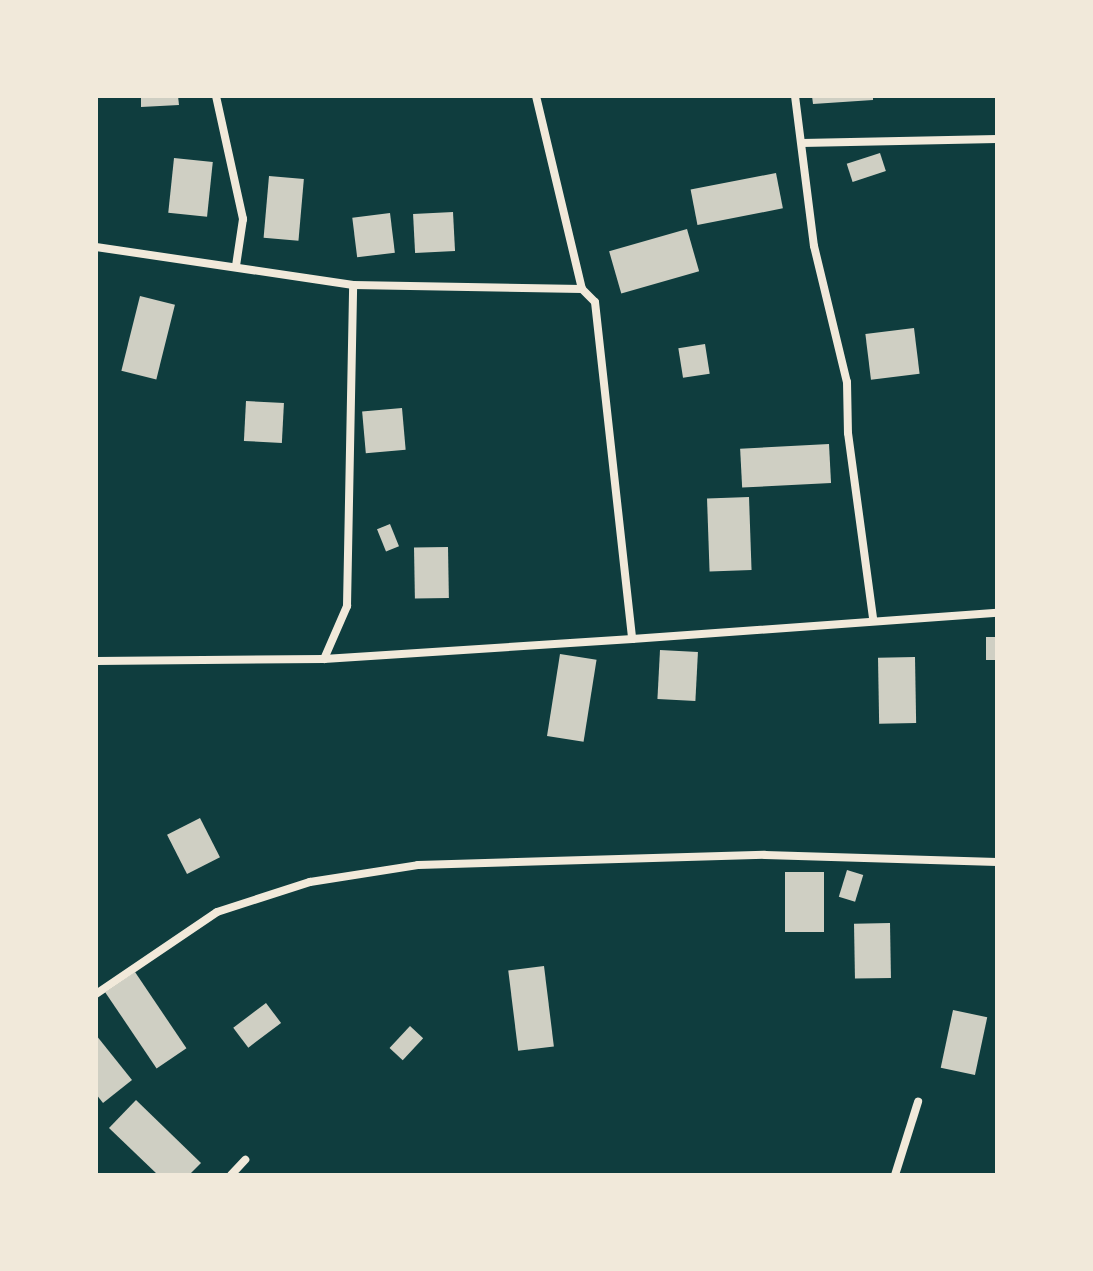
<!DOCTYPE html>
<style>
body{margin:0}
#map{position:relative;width:1093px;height:1271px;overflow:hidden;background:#0f3d3e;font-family:Literata,serif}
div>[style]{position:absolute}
.building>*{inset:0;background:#cfcfc3;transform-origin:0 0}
.minor>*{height:8px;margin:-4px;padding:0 4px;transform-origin:4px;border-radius:4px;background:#f1e9da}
span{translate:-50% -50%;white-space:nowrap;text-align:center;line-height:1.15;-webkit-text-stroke:8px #f1e9da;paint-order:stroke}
.frame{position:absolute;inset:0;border:98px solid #f1e9da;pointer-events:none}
</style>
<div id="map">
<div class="building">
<i style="clip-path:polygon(141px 96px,178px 96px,179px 105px,141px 107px)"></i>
<i style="clip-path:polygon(812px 96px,873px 96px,873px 100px,813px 104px)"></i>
<i style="left:880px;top:153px;width:19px;height:35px;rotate:72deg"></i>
<i style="left:174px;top:158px;width:39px;height:55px;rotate:6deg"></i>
<i style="left:776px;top:173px;width:36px;height:87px;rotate:79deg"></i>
<i style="left:269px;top:176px;width:35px;height:62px;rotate:5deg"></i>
<i style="left:453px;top:212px;width:39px;height:40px;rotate:87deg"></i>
<i style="left:390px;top:213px;width:40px;height:38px;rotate:83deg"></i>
<i style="left:687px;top:229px;width:44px;height:81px;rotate:74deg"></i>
<i style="left:140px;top:296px;width:36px;height:77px;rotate:14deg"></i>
<i style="left:914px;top:328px;width:46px;height:49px;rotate:83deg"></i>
<i style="left:705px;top:344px;width:30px;height:27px;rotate:81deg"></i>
<i style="left:246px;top:401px;width:38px;height:40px;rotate:3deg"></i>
<i style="left:402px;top:408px;width:42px;height:40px;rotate:85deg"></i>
<i style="left:829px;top:444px;width:39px;height:89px;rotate:87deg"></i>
<i style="left:749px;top:497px;width:73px;height:42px;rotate:88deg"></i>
<i style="left:390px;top:524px;width:24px;height:14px;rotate:68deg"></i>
<i style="left:448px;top:547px;width:51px;height:34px;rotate:89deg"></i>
<i style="left:986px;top:637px;width:11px;height:23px"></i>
<i style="left:660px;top:650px;width:38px;height:49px;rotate:3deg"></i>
<i style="left:560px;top:654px;width:37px;height:83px;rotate:9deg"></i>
<i style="left:915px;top:657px;width:66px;height:37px;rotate:89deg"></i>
<i style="left:200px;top:818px;width:44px;height:37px;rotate:63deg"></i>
<i style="left:847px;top:870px;width:17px;height:28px;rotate:17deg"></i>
<i style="left:785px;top:872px;width:39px;height:60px"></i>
<i style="left:890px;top:923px;width:55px;height:36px;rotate:89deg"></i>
<i style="left:544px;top:966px;width:81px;height:36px;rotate:83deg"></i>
<i style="left:135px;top:972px;width:92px;height:36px;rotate:56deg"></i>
<i style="left:266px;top:1003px;width:25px;height:41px;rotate:53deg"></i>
<i style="left:953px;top:1010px;width:35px;height:59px;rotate:12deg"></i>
<i style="left:410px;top:1026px;width:18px;height:30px;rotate:43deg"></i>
<i style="clip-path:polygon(96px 1035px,132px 1080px,103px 1103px,96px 1094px)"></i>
<i style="clip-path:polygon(136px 1100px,201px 1163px,189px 1175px,158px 1175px,109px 1128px)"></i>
</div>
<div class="minor">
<i style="left:216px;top:96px;width:126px;rotate:77.6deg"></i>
<i style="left:243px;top:219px;width:48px;rotate:98.5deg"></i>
<i style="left:536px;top:96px;width:198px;rotate:76.6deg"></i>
<i style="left:795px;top:96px;width:151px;rotate:82.8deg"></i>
<i style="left:814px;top:246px;width:140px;rotate:76.4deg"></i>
<i style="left:847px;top:382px;width:51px;rotate:88.9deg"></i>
<i style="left:848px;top:433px;width:188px;rotate:82.3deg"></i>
<i style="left:802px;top:143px;width:195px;rotate:-1.2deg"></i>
<i style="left:96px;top:247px;width:260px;rotate:8.4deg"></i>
<i style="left:353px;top:285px;width:229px;rotate:1deg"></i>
<i style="left:582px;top:289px;width:18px;rotate:45deg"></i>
<i style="left:595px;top:302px;width:339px;rotate:83.7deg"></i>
<i style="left:632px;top:639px;width:366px;rotate:-4.1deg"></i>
<i style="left:324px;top:659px;width:58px;rotate:-66.5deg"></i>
<i style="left:347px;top:606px;width:321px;rotate:-88.9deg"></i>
<i style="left:96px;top:661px;width:228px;rotate:-0.5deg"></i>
<i style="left:324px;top:659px;width:309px;rotate:-3.7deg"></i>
<i style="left:96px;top:994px;width:146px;rotate:-34.1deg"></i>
<i style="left:217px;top:912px;width:98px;rotate:-17.9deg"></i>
<i style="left:310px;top:882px;width:109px;rotate:-8.9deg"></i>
<i style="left:418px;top:865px;width:347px;rotate:-1.7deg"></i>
<i style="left:765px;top:855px;width:232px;rotate:1.7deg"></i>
<i style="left:231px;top:1175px;width:21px;rotate:-47deg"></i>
<i style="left:895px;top:1175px;width:77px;rotate:-72.5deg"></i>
</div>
<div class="frame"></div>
</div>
